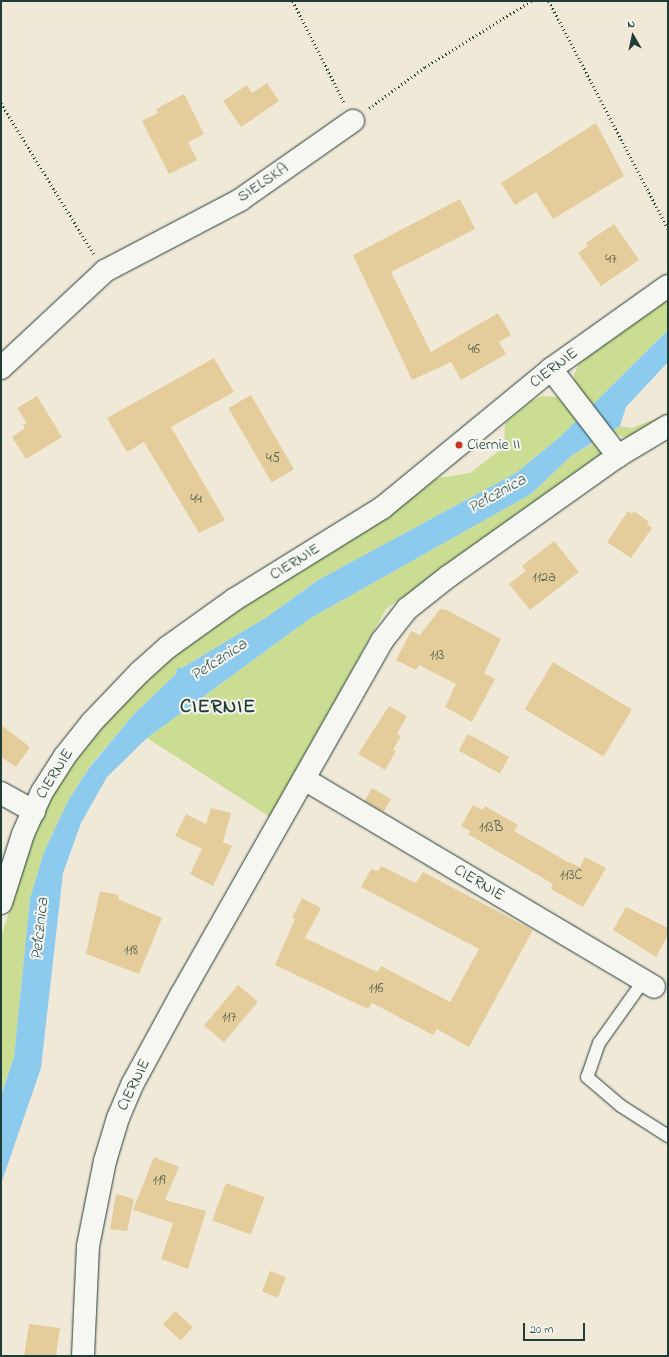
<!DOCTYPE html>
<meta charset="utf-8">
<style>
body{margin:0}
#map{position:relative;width:669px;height:1357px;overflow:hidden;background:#f1e9d8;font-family:"Indie Flower",sans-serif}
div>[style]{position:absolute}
.green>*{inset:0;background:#cadd92}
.water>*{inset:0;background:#8dcbee}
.building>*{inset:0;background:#e5cc9b;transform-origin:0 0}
.path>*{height:2.5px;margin-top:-1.25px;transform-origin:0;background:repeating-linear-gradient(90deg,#1f3d34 0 1px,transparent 0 4px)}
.roads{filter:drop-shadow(0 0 1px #1f3d34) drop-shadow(0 0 1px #1f3d34)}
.lane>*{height:12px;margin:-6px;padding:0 6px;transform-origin:6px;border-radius:6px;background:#f6f6f2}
.street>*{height:22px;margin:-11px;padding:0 11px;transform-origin:11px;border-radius:11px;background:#f6f6f2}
.secondary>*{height:22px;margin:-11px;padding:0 11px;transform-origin:11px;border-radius:11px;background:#f6f6f2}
.dots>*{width:11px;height:11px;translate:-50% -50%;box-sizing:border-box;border:2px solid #f6f6f2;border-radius:50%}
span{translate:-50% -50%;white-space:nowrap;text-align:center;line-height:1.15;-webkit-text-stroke:4px #f6f6f2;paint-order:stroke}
.number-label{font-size:14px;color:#50614e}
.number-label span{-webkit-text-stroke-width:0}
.street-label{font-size:16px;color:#1f3d34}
.poi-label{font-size:16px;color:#1f3d34}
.left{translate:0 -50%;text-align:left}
.water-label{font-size:17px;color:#355959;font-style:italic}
.district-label{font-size:20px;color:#1f3d34;font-weight:700;letter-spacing:1px}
.frame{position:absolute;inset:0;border:2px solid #1f3d34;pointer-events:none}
.north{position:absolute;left:613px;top:16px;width:40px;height:40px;-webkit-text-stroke:3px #f6f6f2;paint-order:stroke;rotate:351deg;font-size:11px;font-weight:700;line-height:16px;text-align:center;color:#1f3d34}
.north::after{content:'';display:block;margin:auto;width:14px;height:18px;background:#1f3d34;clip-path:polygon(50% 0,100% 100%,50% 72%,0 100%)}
.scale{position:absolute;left:523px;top:1323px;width:62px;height:18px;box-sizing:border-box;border:2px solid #1f3d34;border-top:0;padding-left:5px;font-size:12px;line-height:14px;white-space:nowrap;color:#1f3d34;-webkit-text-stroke:3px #f6f6f2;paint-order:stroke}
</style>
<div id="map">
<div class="green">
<i style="clip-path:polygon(668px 298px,668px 330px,591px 406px,575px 383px,574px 374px,582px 358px)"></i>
<i style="clip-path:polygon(543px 396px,557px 397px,579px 419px,561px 436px,516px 473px,318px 580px,267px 617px,182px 668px,177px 668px,176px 674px,134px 714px,89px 767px,68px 801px,44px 852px,30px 898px,14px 1057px,1px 1093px,1px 938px,32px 837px,51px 796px,73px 761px,98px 730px,172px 655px,240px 606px,431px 479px,470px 473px,504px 447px,505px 423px,533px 400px)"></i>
<i style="clip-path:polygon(668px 414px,668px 418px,636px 436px,626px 438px,612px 432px,620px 426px,632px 428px)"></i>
<i style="clip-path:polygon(597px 441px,602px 447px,601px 455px,587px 469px,386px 609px,270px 817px,147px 738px,309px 619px,531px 494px,571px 456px)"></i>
</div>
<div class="water">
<i style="clip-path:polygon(668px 330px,668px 362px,626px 407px,620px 426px,571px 456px,531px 494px,309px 619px,147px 738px,107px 777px,81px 823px,63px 873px,41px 1068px,1px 1184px,1px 1095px,14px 1057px,30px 898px,44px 852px,68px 801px,89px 768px,134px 714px,176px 674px,177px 668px,182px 668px,267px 617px,318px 580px,516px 473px,561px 436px)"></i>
</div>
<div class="building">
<i style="clip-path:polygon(267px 83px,279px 101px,241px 127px,223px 101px,247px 85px,252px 93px)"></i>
<i style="clip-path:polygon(184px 94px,204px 134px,188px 142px,197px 160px,169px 174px,142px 121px,158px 113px,156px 109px)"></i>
<i style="clip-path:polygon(596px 123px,624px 176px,553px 219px,536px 192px,515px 205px,501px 183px)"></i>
<i style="clip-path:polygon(460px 199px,475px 229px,391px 272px,431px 352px,498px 313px,511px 335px,499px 342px,506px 354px,461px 380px,451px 362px,412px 380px,353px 255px)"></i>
<i style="clip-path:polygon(614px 224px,639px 260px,601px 286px,578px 253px,588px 246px,586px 243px)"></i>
<i style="clip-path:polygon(214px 358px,234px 392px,171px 427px,225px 520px,199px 533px,144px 442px,127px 452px,107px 418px)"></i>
<i style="left:251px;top:395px;width:86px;height:26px;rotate:60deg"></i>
<i style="clip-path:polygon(37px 396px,62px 437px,26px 459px,12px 437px,25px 428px,23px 425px,27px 423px,17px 408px)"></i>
<i style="clip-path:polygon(628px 511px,632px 514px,634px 511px,649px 522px,647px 524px,652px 528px,631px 558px,607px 542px)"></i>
<i style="clip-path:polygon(554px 541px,579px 572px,530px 610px,509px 584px,526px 571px,522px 566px)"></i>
<i style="clip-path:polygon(440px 609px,447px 610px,501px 639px,484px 673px,495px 679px,472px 722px,445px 707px,456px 684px,419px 665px,416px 670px,396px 660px,411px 631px,420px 635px)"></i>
<i style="left:553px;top:662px;width:92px;height:55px;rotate:31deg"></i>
<i style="clip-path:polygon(389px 706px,407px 716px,397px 734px,401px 736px,393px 750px,396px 751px,385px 770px,358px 754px)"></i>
<i style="clip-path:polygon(1px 725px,30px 747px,16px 767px,1px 757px)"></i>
<i style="left:468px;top:734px;width:47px;height:19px;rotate:29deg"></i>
<i style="left:372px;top:788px;width:22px;height:15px;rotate:30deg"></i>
<i style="clip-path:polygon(473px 805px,482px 810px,485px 806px,518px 825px,514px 831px,566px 861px,580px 867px,585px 857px,606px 868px,583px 907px,551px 889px,553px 884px,468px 834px,470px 831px,461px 826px)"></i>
<i style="clip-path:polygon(211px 808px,231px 813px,223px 842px,232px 846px,213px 886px,190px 874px,202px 849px,175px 836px,186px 814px,206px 824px)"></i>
<i style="clip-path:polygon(381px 866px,416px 883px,423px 872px,533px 930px,469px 1047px,437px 1029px,433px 1035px,372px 1003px,368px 1009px,275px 965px,295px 919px,292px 918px,302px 898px,321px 908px,305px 938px,377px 972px,381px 966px,450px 1002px,479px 949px,361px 887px,371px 869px,378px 871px)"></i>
<i style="clip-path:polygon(100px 891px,119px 895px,118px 899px,162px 918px,139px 974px,86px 954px)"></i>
<i style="clip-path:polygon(626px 907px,668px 928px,668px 935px,656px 957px,613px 930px)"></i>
<i style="left:238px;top:985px;width:26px;height:53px;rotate:40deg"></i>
<i style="clip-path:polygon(154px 1157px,179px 1167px,165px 1200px,206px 1211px,188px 1269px,161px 1259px,173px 1223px,133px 1210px)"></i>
<i style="left:226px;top:1183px;width:41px;height:40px;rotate:20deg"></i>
<i style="clip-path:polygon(116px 1194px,134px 1199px,127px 1231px,110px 1229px)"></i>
<i style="left:270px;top:1271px;width:17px;height:22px;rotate:21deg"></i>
<i style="left:175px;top:1311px;width:24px;height:18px;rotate:42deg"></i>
<i style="clip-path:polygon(29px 1324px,60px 1328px,56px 1356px,24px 1356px)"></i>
</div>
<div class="path">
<i style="left:293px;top:1px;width:113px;rotate:63.2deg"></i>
<i style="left:549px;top:1px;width:257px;rotate:62.4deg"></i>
<i style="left:1px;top:103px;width:177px;rotate:58.4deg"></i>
<i style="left:369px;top:108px;width:69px;rotate:-36.2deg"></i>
<i style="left:425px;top:67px;width:125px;rotate:-31.9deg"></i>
</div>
<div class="roads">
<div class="lane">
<i style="left:644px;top:980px;width:77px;rotate:125.5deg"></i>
<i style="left:599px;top:1043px;width:36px;rotate:109deg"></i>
<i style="left:587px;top:1077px;width:45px;rotate:40.5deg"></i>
<i style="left:621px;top:1106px;width:56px;rotate:32.6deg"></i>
</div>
<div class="street">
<i style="left:1px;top:368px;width:142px;rotate:-43deg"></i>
<i style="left:105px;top:271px;width:153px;rotate:-27.7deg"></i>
<i style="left:240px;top:200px;width:138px;rotate:-35deg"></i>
<i style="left:551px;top:369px;width:110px;rotate:52.4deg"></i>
<i style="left:304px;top:779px;width:407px;rotate:30.7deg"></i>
<i style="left:1px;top:793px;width:38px;rotate:29deg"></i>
<i style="left:83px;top:1356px;width:110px;rotate:-87.4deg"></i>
<i style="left:88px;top:1246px;width:87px;rotate:-78.7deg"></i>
<i style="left:105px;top:1161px;width:45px;rotate:-73.2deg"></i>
<i style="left:118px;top:1118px;width:38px;rotate:-67deg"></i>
<i style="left:133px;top:1083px;width:100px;rotate:-61.4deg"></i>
<i style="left:181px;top:995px;width:407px;rotate:-60.4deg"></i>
<i style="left:382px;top:641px;width:41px;rotate:-52deg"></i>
<i style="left:407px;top:609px;width:53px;rotate:-38.2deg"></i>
<i style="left:449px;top:576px;width:207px;rotate:-35.4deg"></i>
<i style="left:618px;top:456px;width:58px;rotate:-31deg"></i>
</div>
<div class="secondary">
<i style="left:1px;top:903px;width:72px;rotate:-72.3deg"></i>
<i style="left:23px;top:834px;width:46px;rotate:-65.7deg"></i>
<i style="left:42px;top:792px;width:43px;rotate:-57.4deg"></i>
<i style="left:65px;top:756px;width:43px;rotate:-51.5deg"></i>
<i style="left:92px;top:722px;width:69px;rotate:-46.2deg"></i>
<i style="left:140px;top:672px;width:38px;rotate:-42deg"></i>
<i style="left:168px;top:647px;width:82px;rotate:-35.6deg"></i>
<i style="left:235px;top:599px;width:173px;rotate:-31.8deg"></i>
<i style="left:382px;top:508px;width:219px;rotate:-39.4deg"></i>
<i style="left:551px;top:369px;width:143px;rotate:-35.4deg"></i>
</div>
</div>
<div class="dots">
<i style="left:459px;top:445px;background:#c8321e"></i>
</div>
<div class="number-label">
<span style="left:611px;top:260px">47</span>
<span style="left:474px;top:350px">46</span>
<span style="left:273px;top:459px">45</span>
<span style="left:196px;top:500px">44</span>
<span style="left:544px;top:578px">112a</span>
<span style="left:437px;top:656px">113</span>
<span style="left:491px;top:828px">113B</span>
<span style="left:571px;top:876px">113C</span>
<span style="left:131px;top:951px">118</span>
<span style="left:376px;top:989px">116</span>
<span style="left:229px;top:1018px">117</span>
<span style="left:159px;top:1181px">119</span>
</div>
<div class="street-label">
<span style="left:263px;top:183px;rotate:-34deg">SIELSKA</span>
<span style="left:554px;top:368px;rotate:-37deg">CIERNIE</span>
<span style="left:295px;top:562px;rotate:-32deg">CIERNIE</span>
<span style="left:55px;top:774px;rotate:-58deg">CIERNIE</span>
<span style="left:479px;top:883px;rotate:31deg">CIERNIE</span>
<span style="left:134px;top:1085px;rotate:-64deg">CIERNIE</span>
</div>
<div class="poi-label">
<span class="left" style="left:467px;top:445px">Ciernie II</span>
</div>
<div class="water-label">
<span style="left:497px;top:494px;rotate:-29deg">Pełcznica</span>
<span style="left:219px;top:660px;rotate:-33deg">Pełcznica</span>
<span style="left:40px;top:929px;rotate:-84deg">Pełcznica</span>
</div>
<div class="district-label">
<span style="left:218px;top:707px">CIERNIE</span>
</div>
<div class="frame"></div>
<div class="north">N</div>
<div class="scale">20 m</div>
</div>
